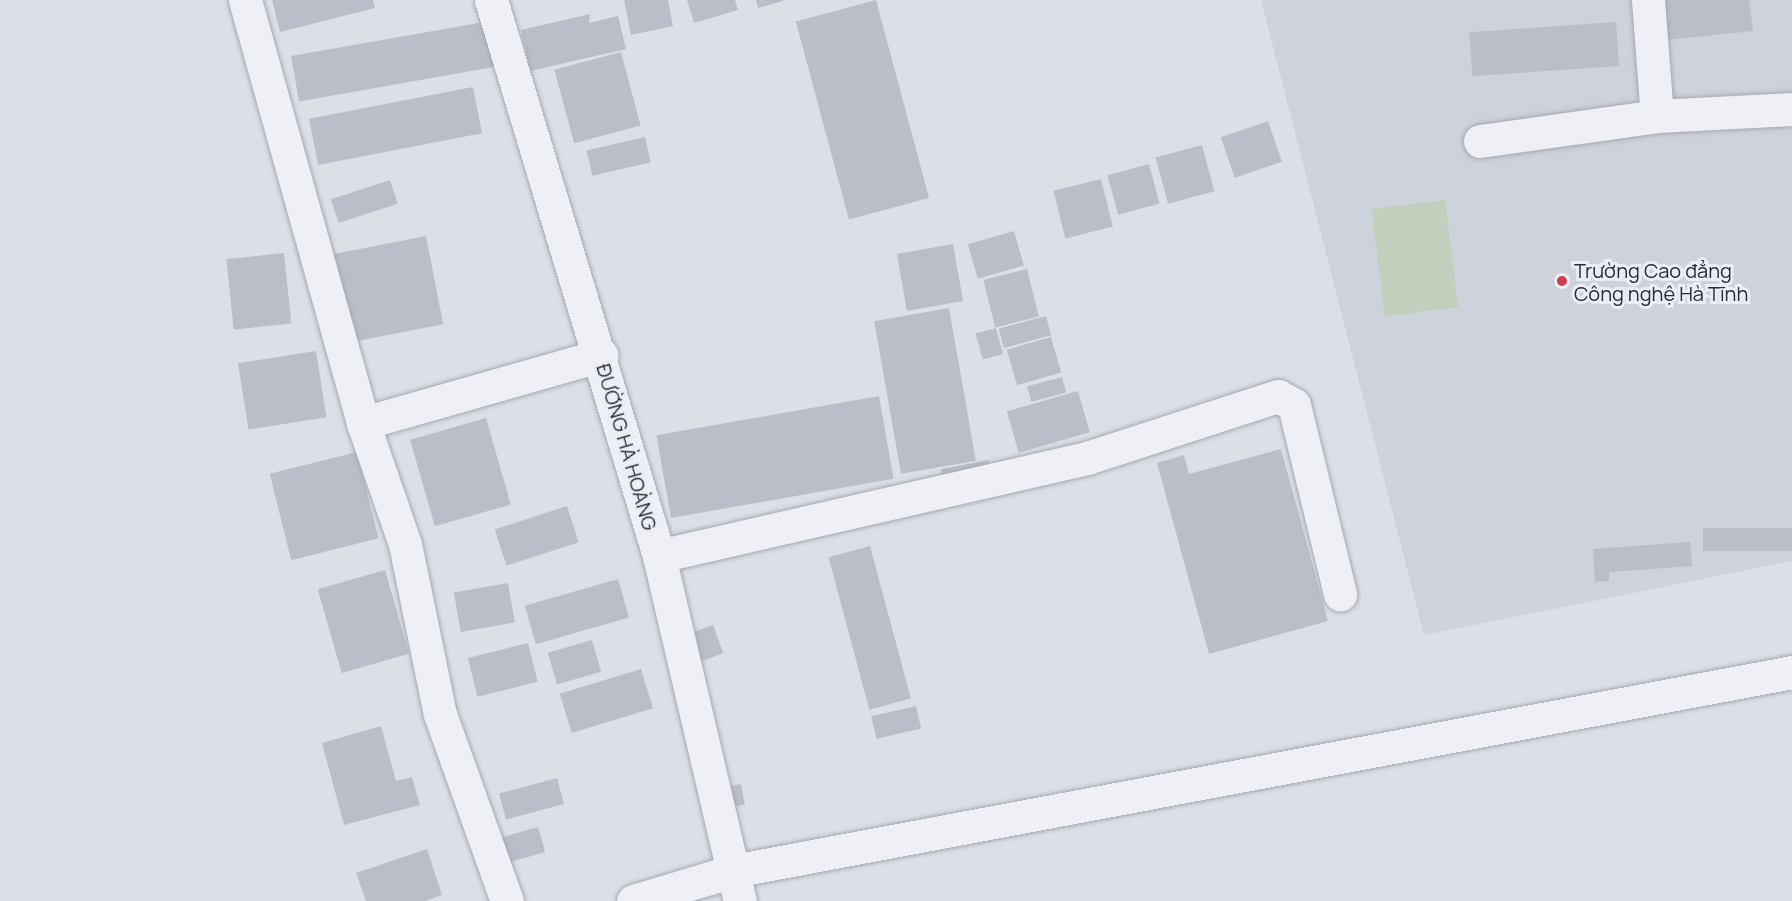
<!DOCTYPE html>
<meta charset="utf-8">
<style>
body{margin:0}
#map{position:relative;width:1792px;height:901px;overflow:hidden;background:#dce0e6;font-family:Manrope,sans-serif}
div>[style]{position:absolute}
.built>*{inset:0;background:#ced2db}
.green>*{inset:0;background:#c1d0bd;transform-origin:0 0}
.building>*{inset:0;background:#babec9;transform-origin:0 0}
.roads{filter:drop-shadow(0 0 2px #a5aab3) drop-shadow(0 0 2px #a5aab3)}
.minor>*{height:33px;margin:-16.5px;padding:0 16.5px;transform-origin:16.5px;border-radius:16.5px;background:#eff0f5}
.dots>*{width:16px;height:16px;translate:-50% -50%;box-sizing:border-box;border:3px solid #ebeef4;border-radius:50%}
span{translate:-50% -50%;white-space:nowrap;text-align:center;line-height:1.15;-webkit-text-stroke:6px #ebeef4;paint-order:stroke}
.poi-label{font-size:20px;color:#262d3c}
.left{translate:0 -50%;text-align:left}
.street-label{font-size:20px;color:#262d3c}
</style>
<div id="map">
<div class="built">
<i style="clip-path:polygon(1261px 0,1792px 0,1792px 561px,1424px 635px)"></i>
</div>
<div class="green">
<i style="left:1445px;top:200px;width:108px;height:74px;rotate:83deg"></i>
</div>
<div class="building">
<i style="clip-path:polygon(272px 0,373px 0,375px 8px,280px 32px)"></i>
<i style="clip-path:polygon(624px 0,668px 0,673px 26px,631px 35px)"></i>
<i style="clip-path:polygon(687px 0,735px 0,738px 10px,694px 23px)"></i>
<i style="clip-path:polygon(756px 0,783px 0,783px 1px,758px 8px)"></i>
<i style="left:876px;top:0;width:205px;height:83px;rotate:75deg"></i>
<i style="clip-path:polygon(1662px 0,1749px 0,1753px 31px,1666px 40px)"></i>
<i style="clip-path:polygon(590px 14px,589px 23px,618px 16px,626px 49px,530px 71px,521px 30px)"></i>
<i style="left:490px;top:21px;width:46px;height:202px;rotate:80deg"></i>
<i style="left:1616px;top:22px;width:44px;height:147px;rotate:86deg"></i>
<i style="left:621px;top:52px;width:76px;height:69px;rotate:75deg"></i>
<i style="left:473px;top:87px;width:47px;height:167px;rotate:79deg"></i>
<i style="left:1268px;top:121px;width:43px;height:50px;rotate:71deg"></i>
<i style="left:645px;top:137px;width:26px;height:60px;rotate:77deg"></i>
<i style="left:1202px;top:145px;width:48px;height:48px;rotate:75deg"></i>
<i style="left:1149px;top:164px;width:41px;height:43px;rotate:75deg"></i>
<i style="left:1101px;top:179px;width:49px;height:49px;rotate:76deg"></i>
<i style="left:390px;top:180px;width:25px;height:62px;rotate:72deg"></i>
<i style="left:1014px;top:231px;width:36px;height:48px;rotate:74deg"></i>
<i style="left:426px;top:236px;width:90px;height:98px;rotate:79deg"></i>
<i style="left:953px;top:244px;width:58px;height:57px;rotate:80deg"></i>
<i style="left:284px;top:253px;width:71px;height:58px;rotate:84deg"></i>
<i style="left:1027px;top:269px;width:49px;height:45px;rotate:76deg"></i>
<i style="left:949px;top:308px;width:155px;height:76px;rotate:80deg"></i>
<i style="left:1046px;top:316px;width:20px;height:49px;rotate:75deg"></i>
<i style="left:996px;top:328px;width:27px;height:21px;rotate:75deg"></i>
<i style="left:1051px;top:337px;width:37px;height:46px;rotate:74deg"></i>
<i style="left:316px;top:351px;width:67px;height:79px;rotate:81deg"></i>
<i style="left:1062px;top:377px;width:16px;height:36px;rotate:75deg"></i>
<i style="left:1078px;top:391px;width:43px;height:74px;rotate:74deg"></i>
<i style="left:879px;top:396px;width:84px;height:226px;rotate:80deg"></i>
<i style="left:486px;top:418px;width:90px;height:79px;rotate:74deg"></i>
<i style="clip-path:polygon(1281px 449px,1328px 621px,1209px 654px,1157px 463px,1184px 455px,1189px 474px)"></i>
<i style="left:357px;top:452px;width:89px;height:90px;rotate:76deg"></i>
<i style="left:988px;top:460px;width:16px;height:48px;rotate:79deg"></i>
<i style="left:567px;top:506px;width:38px;height:76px;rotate:72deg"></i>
<i style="left:1792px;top:528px;width:23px;height:89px;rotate:90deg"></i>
<i style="clip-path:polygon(1690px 542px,1692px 566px,1609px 572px,1609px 581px,1595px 582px,1593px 549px)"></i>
<i style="left:870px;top:546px;width:158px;height:43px;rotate:75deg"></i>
<i style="left:385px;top:570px;width:87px;height:70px;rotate:74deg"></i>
<i style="left:618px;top:579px;width:40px;height:97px;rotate:74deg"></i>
<i style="left:508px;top:583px;width:40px;height:55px;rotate:80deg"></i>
<i style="left:713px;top:625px;width:30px;height:25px;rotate:70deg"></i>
<i style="left:592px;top:640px;width:33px;height:46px;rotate:74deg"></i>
<i style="left:528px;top:643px;width:40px;height:62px;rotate:76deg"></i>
<i style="left:641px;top:669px;width:41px;height:85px;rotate:73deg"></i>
<i style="left:916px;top:706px;width:23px;height:46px;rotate:77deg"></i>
<i style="clip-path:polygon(381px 726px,396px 781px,412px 777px,420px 805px,344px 825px,322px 743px)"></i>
<i style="left:557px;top:778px;width:27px;height:60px;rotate:75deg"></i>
<i style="left:741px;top:784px;width:21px;height:27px;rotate:79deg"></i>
<i style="left:538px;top:827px;width:26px;height:51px;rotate:74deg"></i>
<i style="clip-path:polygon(427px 849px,442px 895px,426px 901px,366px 901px,356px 873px)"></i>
</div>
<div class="roads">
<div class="minor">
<i style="left:245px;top:0;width:439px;rotate:74.4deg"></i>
<i style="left:363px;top:423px;width:128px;rotate:70.9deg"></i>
<i style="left:405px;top:544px;width:174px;rotate:78.4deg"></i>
<i style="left:440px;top:714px;width:199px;rotate:70.3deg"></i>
<i style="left:491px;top:0;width:581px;rotate:73.19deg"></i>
<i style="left:659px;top:556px;width:354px;rotate:76.8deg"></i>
<i style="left:1648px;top:0;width:116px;rotate:85.6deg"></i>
<i style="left:1480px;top:141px;width:179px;rotate:-8deg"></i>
<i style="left:1657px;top:116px;width:135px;rotate:-3deg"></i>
<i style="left:363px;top:423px;width:248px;rotate:-15.9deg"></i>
<i style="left:659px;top:556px;width:439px;rotate:-12.9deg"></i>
<i style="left:1087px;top:458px;width:201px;rotate:-18deg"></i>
<i style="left:1278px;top:396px;width:18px;rotate:29deg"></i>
<i style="left:1294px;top:405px;width:195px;rotate:76.3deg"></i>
<i style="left:633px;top:901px;width:104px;rotate:-16.7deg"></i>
<i style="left:733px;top:871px;width:1078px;rotate:-10.64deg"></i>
</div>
</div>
<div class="dots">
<i style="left:1562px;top:281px;background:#cb414f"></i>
</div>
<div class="poi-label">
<span class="left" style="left:1574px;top:282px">Trường Cao đẳng<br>Công nghệ Hà Tĩnh</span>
</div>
<div class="street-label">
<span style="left:627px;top:447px;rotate:74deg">ĐƯỜNG HÀ HOÀNG</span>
</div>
</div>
